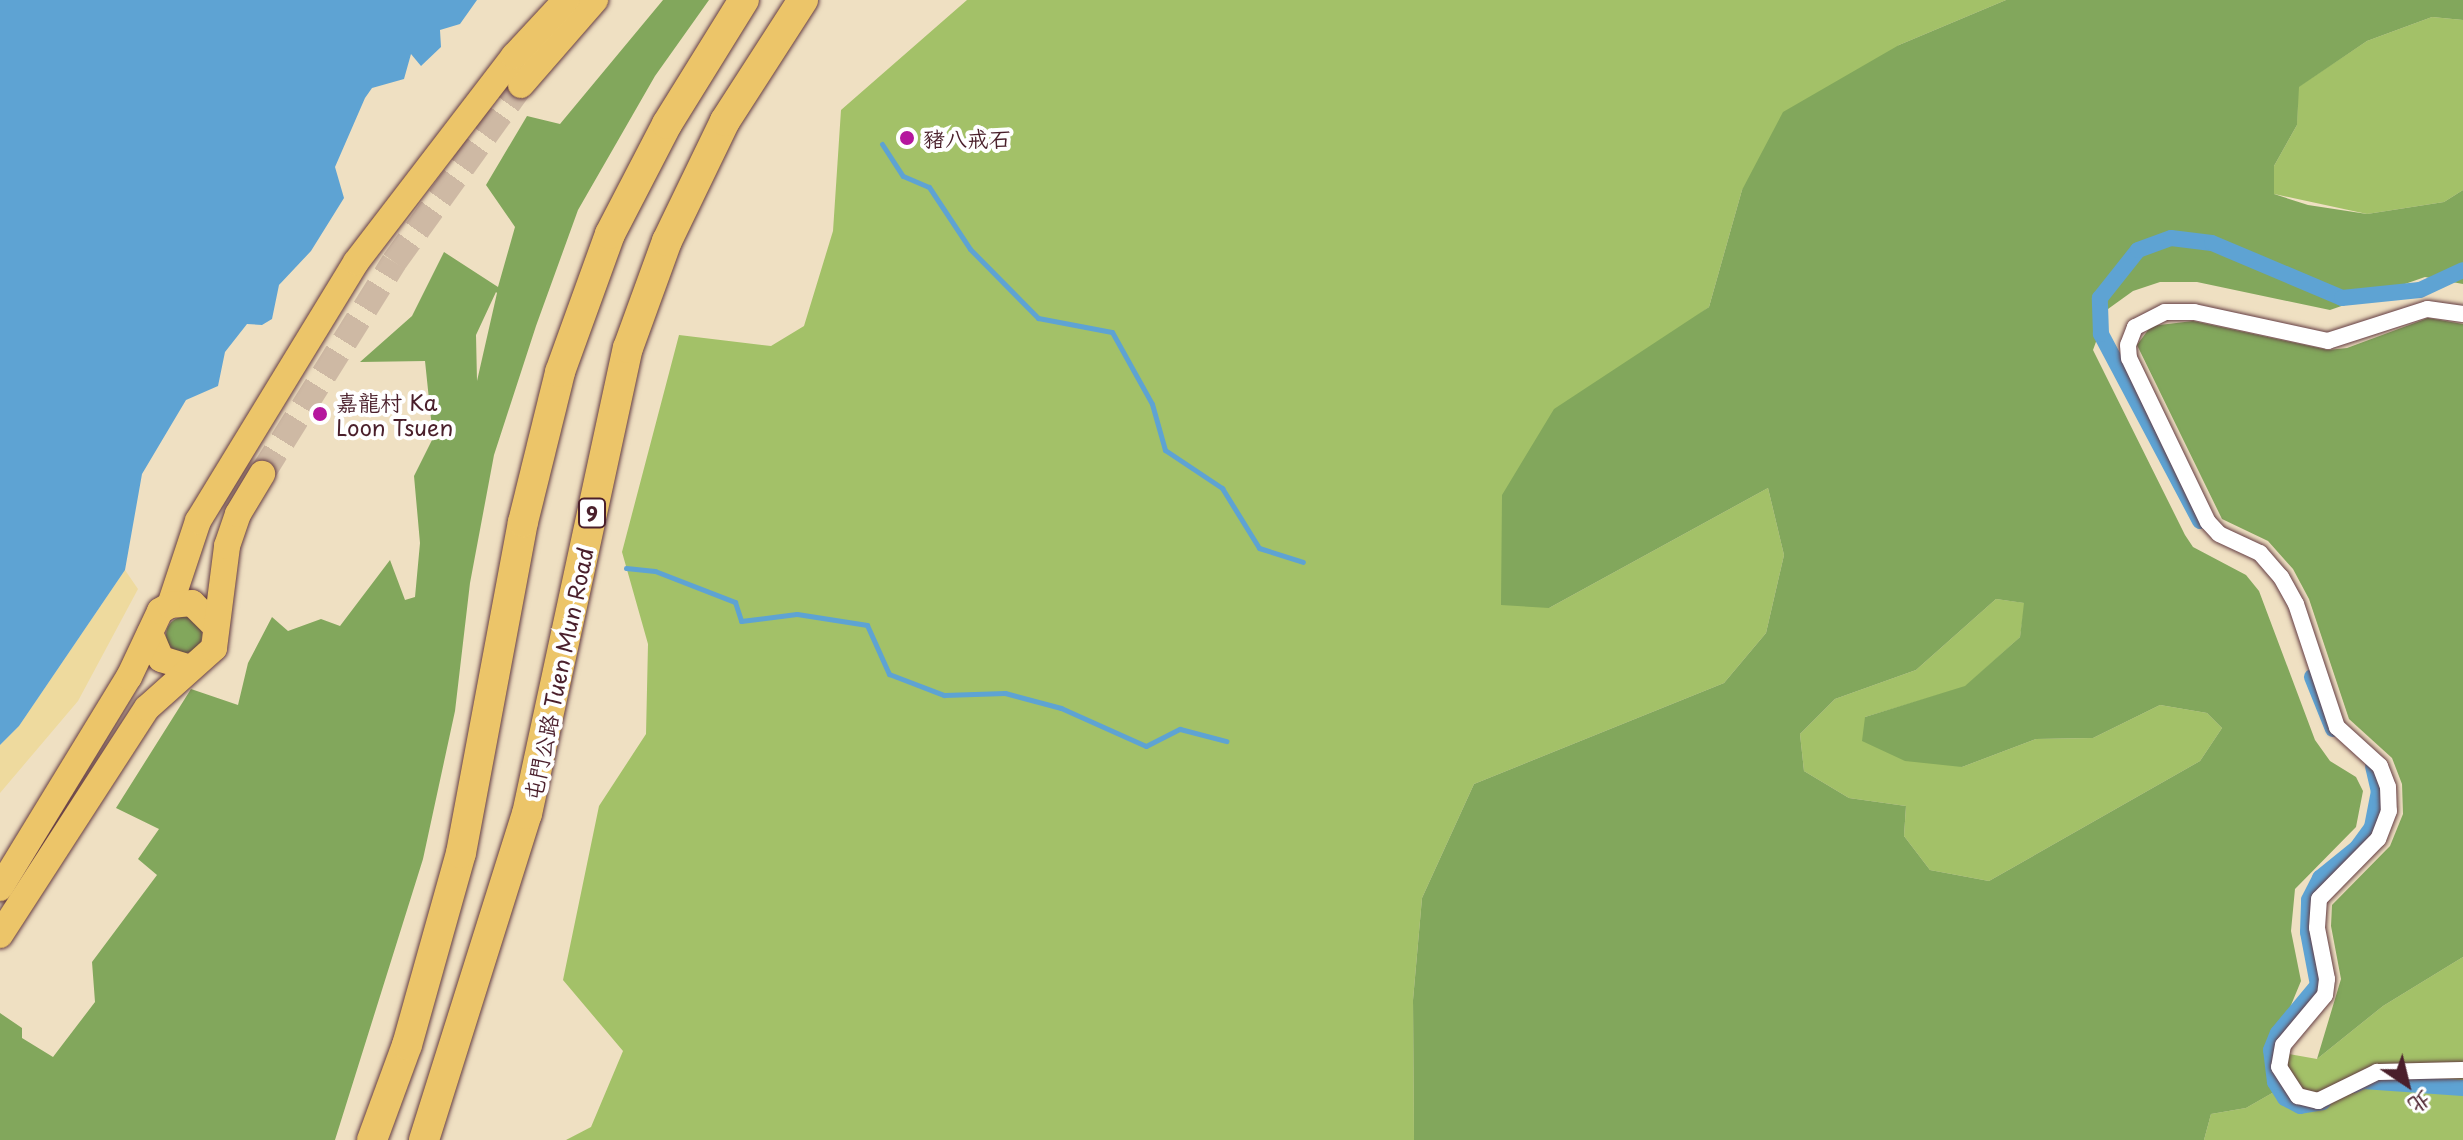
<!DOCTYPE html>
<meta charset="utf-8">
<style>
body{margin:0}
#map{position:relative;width:2463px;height:1140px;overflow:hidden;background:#efe0c2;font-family:"Playpen Sans","LXGW WenKai TC",sans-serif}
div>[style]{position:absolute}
.green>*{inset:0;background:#a3c168}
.forest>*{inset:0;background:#82a75c}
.round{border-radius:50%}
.sand>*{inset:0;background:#eeda9e}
.water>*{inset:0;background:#5ea3d3}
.stream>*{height:5px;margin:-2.5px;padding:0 2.5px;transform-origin:2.5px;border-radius:2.5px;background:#5ea3d3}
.canal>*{height:16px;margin:-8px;padding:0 8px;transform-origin:8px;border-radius:8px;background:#5ea3d3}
.primary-tunnel>*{height:26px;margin-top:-13px;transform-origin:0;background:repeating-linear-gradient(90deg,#ceb9a4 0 26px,transparent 0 39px)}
.roads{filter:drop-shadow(0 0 2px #633c42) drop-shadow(0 0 2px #633c42)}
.minor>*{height:16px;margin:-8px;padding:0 8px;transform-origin:8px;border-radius:8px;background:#fff}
.primary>*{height:26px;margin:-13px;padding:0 13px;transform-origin:13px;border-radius:13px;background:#ecc569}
.motorway>*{height:30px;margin:-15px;padding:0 15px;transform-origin:15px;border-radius:15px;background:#ecc569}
.dots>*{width:22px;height:22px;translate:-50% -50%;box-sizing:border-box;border:4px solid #fff;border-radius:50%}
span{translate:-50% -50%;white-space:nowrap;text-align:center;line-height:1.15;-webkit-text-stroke:8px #fff;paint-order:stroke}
.shield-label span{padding:2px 6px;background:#fff;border:2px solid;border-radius:6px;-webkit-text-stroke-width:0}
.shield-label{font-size:20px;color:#4a1f2b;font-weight:700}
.poi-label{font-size:22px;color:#4a1f2b}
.left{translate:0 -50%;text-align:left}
.street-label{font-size:22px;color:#4a1f2b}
.north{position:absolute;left:2367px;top:1044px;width:80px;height:80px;-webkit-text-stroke:6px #fff;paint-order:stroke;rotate:145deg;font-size:22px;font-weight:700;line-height:32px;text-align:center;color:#4a1f2b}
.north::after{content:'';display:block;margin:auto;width:28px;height:36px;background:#4a1f2b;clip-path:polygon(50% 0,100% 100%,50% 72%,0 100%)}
</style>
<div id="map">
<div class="green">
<i style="clip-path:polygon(967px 0,2006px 0,1899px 45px,1742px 190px,1709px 307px,1660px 343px,1549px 608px,1768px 488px,1784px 555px,1766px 633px,1724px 683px,1474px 784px,1422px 898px,1413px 1000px,1414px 1140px,566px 1140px,591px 1127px,623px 1051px,563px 980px,599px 806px,646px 734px,648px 644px,622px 552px,679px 335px,771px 346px,804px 326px,833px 231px,841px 110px)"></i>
<i style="clip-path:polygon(2432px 17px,2463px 20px,2463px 190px,2444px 202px,2367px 214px,2274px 194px,2274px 166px,2297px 125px,2298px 87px,2367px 41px)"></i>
<i style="clip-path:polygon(1996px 599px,2025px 603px,2020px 637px,1965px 687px,1865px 717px,1962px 767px,2036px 739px,2093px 738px,2160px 705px,2207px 713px,2222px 728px,2200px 761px,1989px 881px,1930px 870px,1904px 836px,1906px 806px,1849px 798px,1804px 771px,1800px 734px,1835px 699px,1916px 670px)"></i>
<i style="clip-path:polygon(2463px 957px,2463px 1140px,2204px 1140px,2211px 1114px,2246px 1108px,2274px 1092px,2272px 1051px,2317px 1059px,2383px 1006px)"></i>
</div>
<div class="forest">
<i style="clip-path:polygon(evenodd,663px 0,709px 0,655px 76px,578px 210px,536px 326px,494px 455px,470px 583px,455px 711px,423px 859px,335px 1140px,0 1140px,0 1013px,22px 1028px,22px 1038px,53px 1057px,95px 1002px,92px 962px,157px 875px,138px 859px,159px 829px,116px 808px,191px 689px,238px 705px,248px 663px,272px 617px,288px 631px,321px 619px,340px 626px,390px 560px,405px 600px,415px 597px,420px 543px,414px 476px,433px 438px,425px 361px,360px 362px,412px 316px,444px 252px,498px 287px,515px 227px,486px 185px,527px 116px,560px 124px,663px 0,496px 292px,497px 293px,477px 381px,476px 335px,496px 292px)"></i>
<i style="clip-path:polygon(evenodd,2006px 0,2463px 0,2463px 20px,2432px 17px,2367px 41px,2299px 87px,2297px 125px,2274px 166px,2274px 194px,2308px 205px,2367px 214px,2444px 202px,2463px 190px,2463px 284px,2425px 277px,2330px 310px,2197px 282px,2160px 282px,2133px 291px,2108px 309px,2093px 350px,2185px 535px,2193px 547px,2246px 575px,2259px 591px,2315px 740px,2330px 761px,2356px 777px,2363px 791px,2356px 827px,2295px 889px,2291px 931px,2301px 981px,2272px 1051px,2274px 1092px,2246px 1108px,2211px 1114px,2204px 1140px,1414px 1140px,1413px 1000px,1422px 898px,1474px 784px,1724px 683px,1766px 633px,1784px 555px,1768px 488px,1549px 608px,1501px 605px,1502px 495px,1554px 409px,1709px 307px,1742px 190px,1783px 112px,1899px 45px,2006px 0,1996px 599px,2024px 603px,2020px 637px,1965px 686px,1865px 717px,1862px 741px,1905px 761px,1962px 767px,2036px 739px,2093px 738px,2160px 705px,2207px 713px,2222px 728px,2200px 761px,1989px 881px,1930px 870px,1904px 836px,1906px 806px,1849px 798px,1804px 771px,1800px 734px,1835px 699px,1916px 670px,1996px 599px)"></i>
<i style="clip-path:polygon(2428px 318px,2463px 324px,2463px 957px,2383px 1006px,2317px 1059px,2341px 979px,2331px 926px,2332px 905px,2390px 846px,2403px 814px,2402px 784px,2392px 758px,2349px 719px,2309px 599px,2293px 569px,2268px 541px,2222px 519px,2137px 345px,2151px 326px,2193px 321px,2328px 350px,2347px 348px)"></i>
<i class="round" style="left:166px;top:617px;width:36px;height:36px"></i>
</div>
<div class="sand">
<i style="clip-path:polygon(125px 570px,138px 589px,78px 701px,0 793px,0 745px,19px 726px)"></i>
</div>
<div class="water">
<i style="clip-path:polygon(0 0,477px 0,460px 24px,440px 30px,441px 47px,421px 66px,411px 54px,404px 79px,372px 88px,365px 98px,335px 167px,344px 198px,311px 251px,279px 285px,272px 319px,262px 325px,247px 324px,225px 352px,218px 386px,186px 400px,142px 474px,125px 570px,19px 726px,0 745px)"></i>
</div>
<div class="stream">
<i style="left:882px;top:144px;width:38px;rotate:57deg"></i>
<i style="left:903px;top:176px;width:28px;rotate:23deg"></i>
<i style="left:929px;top:187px;width:74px;rotate:56.5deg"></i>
<i style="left:970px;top:249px;width:97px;rotate:45.4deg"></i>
<i style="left:1038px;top:318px;width:75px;rotate:10.7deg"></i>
<i style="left:1112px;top:332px;width:82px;rotate:60.9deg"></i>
<i style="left:1152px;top:404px;width:48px;rotate:74.2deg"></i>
<i style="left:1165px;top:450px;width:69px;rotate:33.7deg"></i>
<i style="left:1222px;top:488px;width:70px;rotate:58.3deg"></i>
<i style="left:1259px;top:548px;width:46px;rotate:17.7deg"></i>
<i style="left:626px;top:568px;width:29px;rotate:6deg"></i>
<i style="left:655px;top:571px;width:86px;rotate:21.2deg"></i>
<i style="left:735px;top:602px;width:20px;rotate:72deg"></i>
<i style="left:741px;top:621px;width:56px;rotate:-7.1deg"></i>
<i style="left:797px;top:614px;width:71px;rotate:8.9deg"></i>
<i style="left:867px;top:625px;width:54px;rotate:65.8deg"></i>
<i style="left:889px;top:674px;width:59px;rotate:20.9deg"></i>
<i style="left:944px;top:695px;width:61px;rotate:-1.9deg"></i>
<i style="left:1005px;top:693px;width:58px;rotate:15deg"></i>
<i style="left:1061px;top:708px;width:93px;rotate:24.1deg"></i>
<i style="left:1146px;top:746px;width:38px;rotate:-27deg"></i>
<i style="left:1180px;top:729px;width:48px;rotate:14.6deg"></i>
</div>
<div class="canal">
<i style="left:2200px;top:521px;width:212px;rotate:-117.9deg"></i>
<i style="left:2101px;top:334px;width:36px;rotate:-92deg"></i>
<i style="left:2100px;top:298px;width:61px;rotate:-51.6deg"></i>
<i style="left:2138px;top:250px;width:35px;rotate:-20deg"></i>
<i style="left:2171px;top:238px;width:41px;rotate:7deg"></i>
<i style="left:2212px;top:243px;width:141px;rotate:22.9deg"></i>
<i style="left:2342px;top:298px;width:78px;rotate:-5.9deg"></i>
<i style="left:2420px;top:290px;width:47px;rotate:-24.9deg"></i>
<i style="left:2312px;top:677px;width:56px;rotate:68deg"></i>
<i style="left:2354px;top:1085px;width:10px;rotate:-24deg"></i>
<i style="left:2363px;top:1081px;width:100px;rotate:4deg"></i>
<i style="left:2323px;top:1102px;width:23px;rotate:170deg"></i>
<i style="left:2300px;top:1106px;width:17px;rotate:-152deg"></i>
<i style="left:2285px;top:1098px;width:19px;rotate:-122deg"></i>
<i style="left:2275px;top:1082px;width:32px;rotate:-97deg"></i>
<i style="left:2271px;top:1050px;width:18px;rotate:-68deg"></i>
<i style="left:2278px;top:1033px;width:62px;rotate:-50.2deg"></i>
<i style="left:2318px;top:985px;width:54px;rotate:-100.7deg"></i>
<i style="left:2308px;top:932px;width:32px;rotate:-88deg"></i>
<i style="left:2309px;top:900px;width:25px;rotate:-63deg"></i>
<i style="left:2320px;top:878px;width:48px;rotate:-39deg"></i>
<i style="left:2357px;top:848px;width:26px;rotate:-54deg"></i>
<i style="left:2372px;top:827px;width:36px;rotate:-79deg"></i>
<i style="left:2379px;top:792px;width:26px;rotate:-103deg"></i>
</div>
<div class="primary-tunnel">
<i style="left:262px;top:474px;width:250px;rotate:-58.1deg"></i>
<i style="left:394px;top:262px;width:218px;rotate:-54.3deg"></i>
</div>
<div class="roads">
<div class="minor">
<i style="left:2463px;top:314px;width:36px;rotate:-172deg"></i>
<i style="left:2427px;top:309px;width:104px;rotate:162.1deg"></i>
<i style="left:2328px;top:341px;width:137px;rotate:-167.8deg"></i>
<i style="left:2194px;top:312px;width:29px;rotate:180deg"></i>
<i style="left:2165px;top:312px;width:34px;rotate:153deg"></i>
<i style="left:2135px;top:327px;width:19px;rotate:111deg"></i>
<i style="left:2128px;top:345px;width:13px;rotate:86deg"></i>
<i style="left:2129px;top:358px;width:182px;rotate:64.3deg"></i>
<i style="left:2208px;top:522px;width:16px;rotate:47deg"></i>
<i style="left:2219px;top:534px;width:45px;rotate:24.9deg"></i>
<i style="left:2260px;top:553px;width:32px;rotate:49deg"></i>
<i style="left:2281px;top:577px;width:31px;rotate:61deg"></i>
<i style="left:2296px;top:604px;width:130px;rotate:71.6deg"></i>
<i style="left:2337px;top:727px;width:58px;rotate:42.2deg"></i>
<i style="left:2380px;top:766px;width:22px;rotate:69deg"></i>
<i style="left:2388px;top:787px;width:24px;rotate:88deg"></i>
<i style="left:2389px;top:811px;width:30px;rotate:111deg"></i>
<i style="left:2378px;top:839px;width:84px;rotate:134.5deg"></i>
<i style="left:2319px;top:899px;width:29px;rotate:94deg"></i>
<i style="left:2317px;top:928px;width:52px;rotate:78.9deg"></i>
<i style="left:2327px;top:979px;width:16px;rotate:97deg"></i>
<i style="left:2325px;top:995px;width:65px;rotate:130deg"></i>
<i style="left:2283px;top:1045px;width:22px;rotate:100deg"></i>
<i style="left:2279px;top:1067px;width:35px;rotate:57deg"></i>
<i style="left:2298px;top:1096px;width:21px;rotate:14deg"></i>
<i style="left:2318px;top:1101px;width:66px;rotate:-26.2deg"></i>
<i style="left:2377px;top:1072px;width:86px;rotate:-1.3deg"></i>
</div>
<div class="primary">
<i style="left:521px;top:85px;width:113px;rotate:-49deg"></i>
<i style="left:170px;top:605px;width:89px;rotate:-71.6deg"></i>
<i style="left:198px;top:521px;width:303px;rotate:-58.6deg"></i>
<i style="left:356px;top:262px;width:260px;rotate:-52.5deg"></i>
<i style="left:514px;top:56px;width:76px;rotate:-47.1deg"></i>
<i style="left:150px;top:633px;width:28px;rotate:67deg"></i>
<i style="left:161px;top:659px;width:28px;rotate:17deg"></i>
<i style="left:0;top:888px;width:247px;rotate:-58.6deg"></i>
<i style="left:129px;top:677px;width:73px;rotate:-64.8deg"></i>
<i style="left:160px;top:611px;width:12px;rotate:-31deg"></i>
<i style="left:170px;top:605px;width:22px;rotate:-5deg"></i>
<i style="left:192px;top:603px;width:33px;rotate:45deg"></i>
<i style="left:0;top:935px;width:270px;rotate:-57.1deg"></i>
<i style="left:147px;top:708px;width:90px;rotate:-41.8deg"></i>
<i style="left:214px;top:648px;width:103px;rotate:-82.7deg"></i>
<i style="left:227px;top:546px;width:34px;rotate:-71deg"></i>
<i style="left:238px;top:514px;width:47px;rotate:-59deg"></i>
</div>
<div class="motorway">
<i style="left:372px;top:1140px;width:101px;rotate:-69.8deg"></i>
<i style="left:407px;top:1045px;width:199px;rotate:-74.3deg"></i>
<i style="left:461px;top:853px;width:337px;rotate:-79.4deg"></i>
<i style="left:523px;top:522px;width:154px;rotate:-76.1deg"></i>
<i style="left:560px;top:372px;width:147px;rotate:-70.1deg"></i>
<i style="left:610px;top:234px;width:124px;rotate:-62.6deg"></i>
<i style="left:667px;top:124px;width:146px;rotate:-58.2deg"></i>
<i style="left:424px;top:1140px;width:342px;rotate:-72.5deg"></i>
<i style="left:527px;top:814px;width:477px;rotate:-77.8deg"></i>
<i style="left:628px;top:348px;width:114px;rotate:-70deg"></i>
<i style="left:667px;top:241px;width:133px;rotate:-64.2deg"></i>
<i style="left:725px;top:121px;width:144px;rotate:-57.2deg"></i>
</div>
</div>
<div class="dots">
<i style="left:907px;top:138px;background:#b5179e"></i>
<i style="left:320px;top:414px;background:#b5179e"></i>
</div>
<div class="shield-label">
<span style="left:592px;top:513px">9</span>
</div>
<div class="poi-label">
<span class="left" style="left:923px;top:138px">豬八戒石</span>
<span class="left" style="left:336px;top:414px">嘉龍村 Ka<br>Loon Tsuen</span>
</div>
<div class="street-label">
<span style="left:558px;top:674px;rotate:-78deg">屯門公路 Tuen Mun Road</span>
</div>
<div class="north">北</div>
</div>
